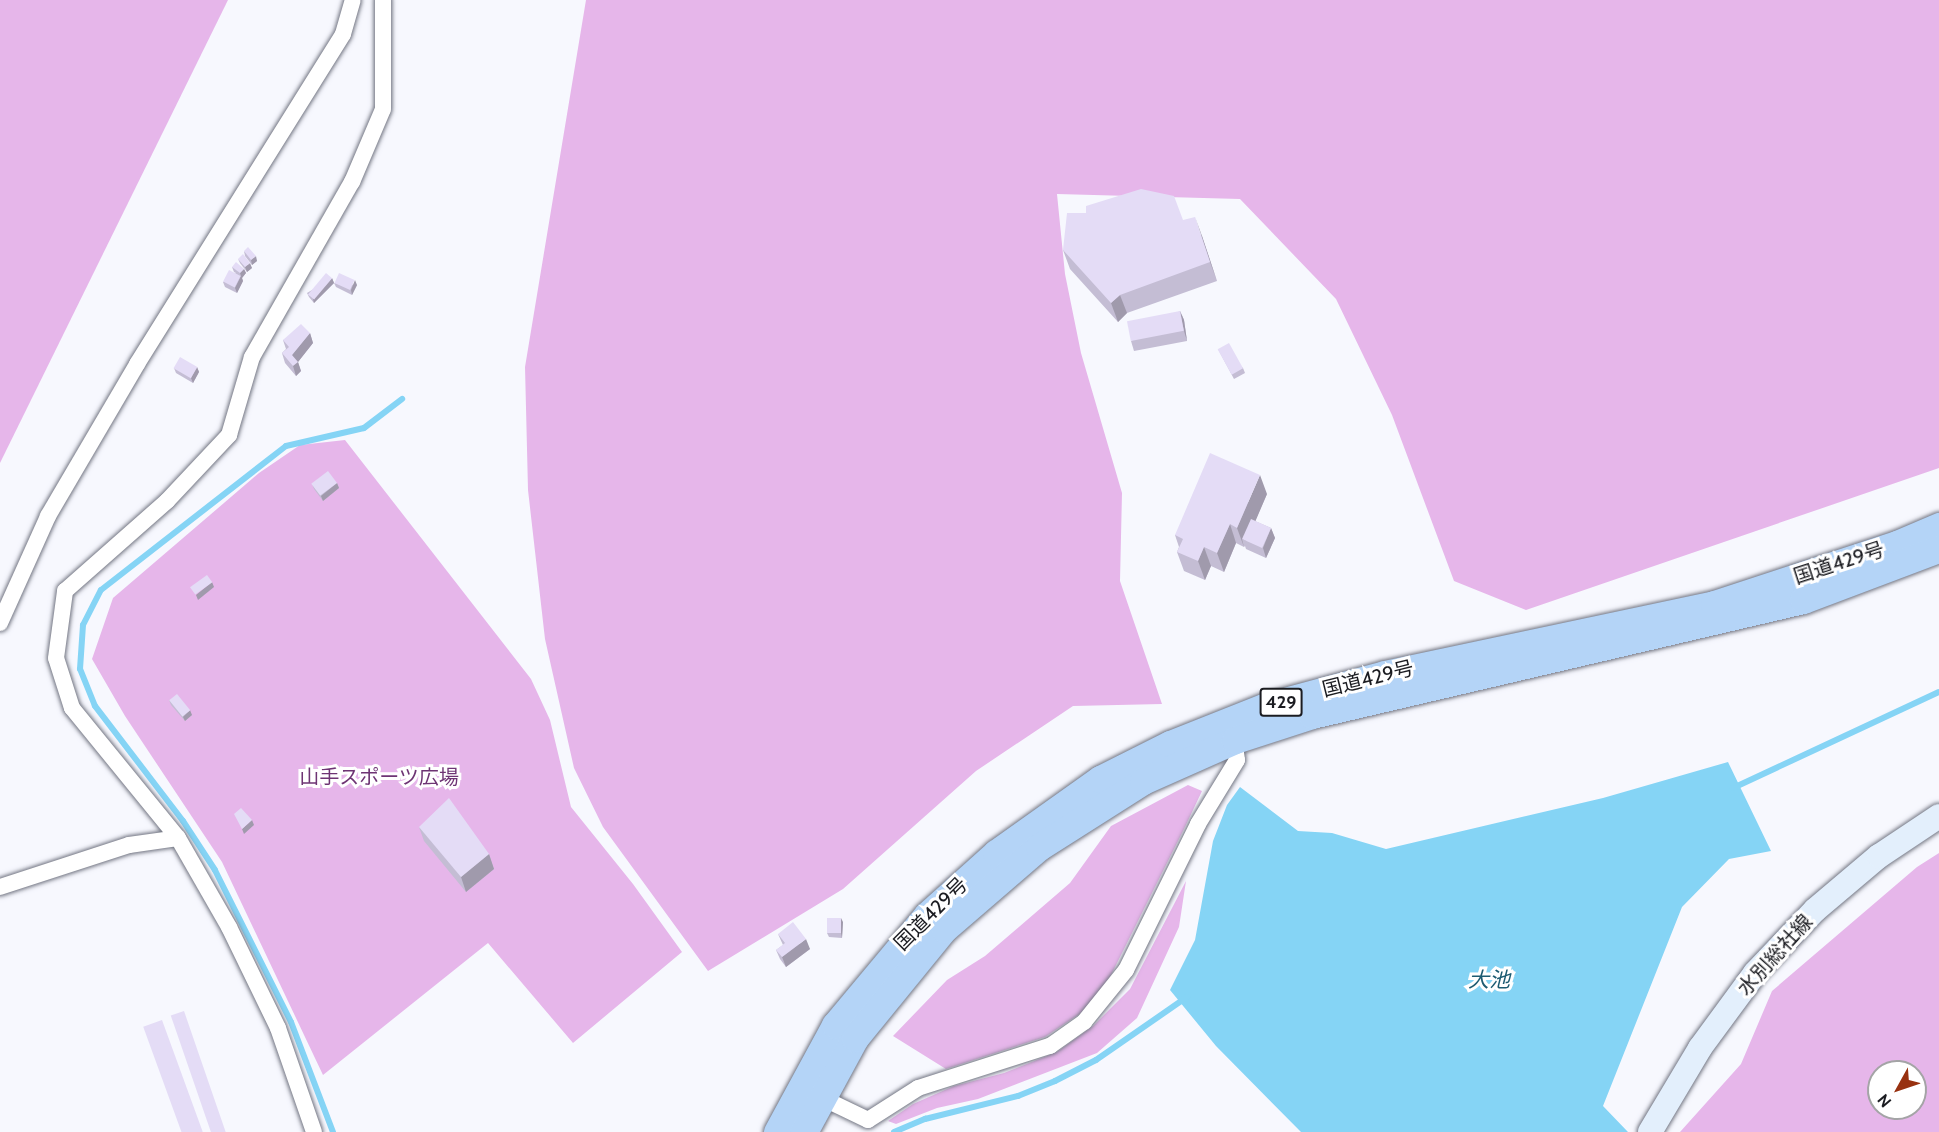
<!DOCTYPE html>
<meta charset="utf-8">
<style>
body{margin:0}
#map{position:relative;width:1939px;height:1132px;overflow:hidden;background:#f7f8fe;font-family:Cabin,"Noto Sans JP",sans-serif}
div>[style]{position:absolute}
.green>*{inset:0;background:#e6b6ea}
.water>*{inset:0;background:#85d4f5}
.stream>*{height:6px;margin:-3px;padding:0 3px;transform-origin:3px;border-radius:3px;background:#85d4f5}
.roads{filter:drop-shadow(0 0 2px #737683) drop-shadow(0 0 2px #737683)}
.minor>*{height:16px;margin:-8px;padding:0 8px;transform-origin:8px;border-radius:8px;background:#fff}
.secondary>*{height:24px;margin:-12px;padding:0 12px;transform-origin:12px;border-radius:12px;background:#e3effc}
.trunk>*{height:27px;margin:-13.5px;padding:0 13.5px;transform-origin:13.5px;border-radius:13.5px;background:#b4d4f7}
.wall>*{inset:0;background:#c4bdd4}
.shaded-wall>*{inset:0;background:#a09aac}
.building>*{inset:0;background:#e4dcf6;transform-origin:0 0}
span{translate:-50% -50%;white-space:nowrap;text-align:center;line-height:1.15;-webkit-text-stroke:6px #fff;paint-order:stroke}
.shield-label span{padding:2px 4px;background:#fff;border:2px solid;border-radius:4px;-webkit-text-stroke-width:0}
.shield-label{font-size:18px;color:#1b1c21;font-weight:700}
.street-label{font-size:20px;color:#1b1c21}
.park-label{font-size:20px;color:#6e3474}
.water-label{font-size:21px;color:#1c5b72;font-style:italic}
.north{position:absolute;left:1867px;top:1060px;width:60px;height:60px;box-sizing:border-box;background:#fff;border:2px solid #a4a4a6;border-radius:50%;rotate:230deg;font-size:16px;font-weight:700;line-height:24px;text-align:center;color:#1b1c21}
.north::after{content:'';display:block;margin:auto;width:21px;height:27px;background:#983110;clip-path:polygon(50% 0,100% 100%,50% 72%,0 100%)}
</style>
<div id="map">
<div class="green">
<i style="clip-path:polygon(0 0,228px 0,0 463px)"></i>
<i style="clip-path:polygon(586px 0,1939px 0,1939px 468px,1526px 610px,1454px 581px,1392px 415px,1336px 299px,1240px 199px,1057px 194px,1065px 274px,1081px 353px,1122px 493px,1120px 581px,1162px 704px,1073px 706px,976px 771px,843px 889px,708px 971px,603px 827px,574px 768px,545px 639px,528px 490px,525px 367px)"></i>
<i style="clip-path:polygon(345px 440px,531px 679px,550px 720px,571px 807px,633px 884px,682px 952px,573px 1043px,488px 943px,323px 1075px,222px 862px,125px 716px,92px 659px,113px 598px,259px 473px,300px 445px)"></i>
<i style="clip-path:polygon(1188px 785px,1202px 791px,1184px 829px,1109px 979px,1081px 1013px,1045px 1037px,946px 1069px,893px 1036px,947px 980px,985px 956px,1070px 883px,1111px 826px)"></i>
<i style="clip-path:polygon(evenodd,1939px 853px,1939px 1132px,1680px 1132px,1741px 1064px,1772px 991px,1917px 867px,1939px 853px,1879px 1072px,1915px 1072px,1915px 1108px,1879px 1108px,1879px 1072px)"></i>
<i style="clip-path:polygon(1186px 881px,1179px 927px,1137px 1018px,1097px 1053px,978px 1099px,937px 1108px,896px 1124px,888px 1121px,913px 1104px,954px 1086px,1004px 1073px,1057px 1052px,1093px 1026px,1130px 989px)"></i>
</div>
<div class="water">
<i style="clip-path:polygon(1728px 762px,1771px 851px,1729px 859px,1682px 907px,1603px 1106px,1628px 1132px,1301px 1132px,1216px 1046px,1170px 990px,1195px 940px,1213px 841px,1227px 805px,1240px 787px,1298px 831px,1332px 833px,1386px 849px,1603px 798px)"></i>
</div>
<div class="stream">
<i style="left:1733px;top:788px;width:227px;rotate:-25deg"></i>
<i style="left:333px;top:1132px;width:118px;rotate:-110.9deg"></i>
<i style="left:291px;top:1022px;width:170px;rotate:-116.6deg"></i>
<i style="left:215px;top:870px;width:59px;rotate:-123.1deg"></i>
<i style="left:183px;top:821px;width:145px;rotate:-127.4deg"></i>
<i style="left:95px;top:706px;width:40px;rotate:-112deg"></i>
<i style="left:80px;top:669px;width:44px;rotate:-86.1deg"></i>
<i style="left:83px;top:625px;width:39px;rotate:-63deg"></i>
<i style="left:101px;top:590px;width:234px;rotate:-37.9deg"></i>
<i style="left:286px;top:446px;width:80px;rotate:-13deg"></i>
<i style="left:364px;top:428px;width:48px;rotate:-37.3deg"></i>
<i style="left:894px;top:1132px;width:34px;rotate:-23deg"></i>
<i style="left:925px;top:1119px;width:96px;rotate:-13.9deg"></i>
<i style="left:1018px;top:1096px;width:40px;rotate:-22deg"></i>
<i style="left:1055px;top:1081px;width:46px;rotate:-27.1deg"></i>
<i style="left:1096px;top:1060px;width:111px;rotate:-34.7deg"></i>
</div>
<div class="roads">
<div class="minor">
<i style="left:0;top:623px;width:117px;rotate:-65.8deg"></i>
<i style="left:48px;top:516px;width:176px;rotate:-59.6deg"></i>
<i style="left:137px;top:364px;width:389px;rotate:-58deg"></i>
<i style="left:343px;top:34px;width:35px;rotate:-74deg"></i>
<i style="left:0;top:887px;width:136px;rotate:-18deg"></i>
<i style="left:129px;top:845px;width:49px;rotate:-8.1deg"></i>
<i style="left:814px;top:1094px;width:60px;rotate:25.7deg"></i>
<i style="left:868px;top:1120px;width:59px;rotate:-32.6deg"></i>
<i style="left:918px;top:1088px;width:139px;rotate:-17.7deg"></i>
<i style="left:1050px;top:1046px;width:42px;rotate:-35.2deg"></i>
<i style="left:1084px;top:1022px;width:67px;rotate:-51.1deg"></i>
<i style="left:1126px;top:970px;width:163px;rotate:-63.7deg"></i>
<i style="left:1198px;top:824px;width:75px;rotate:-58.6deg"></i>
<i style="left:1237px;top:760px;width:27px;rotate:-98deg"></i>
<i style="left:314px;top:1132px;width:110px;rotate:-109.1deg"></i>
<i style="left:278px;top:1028px;width:112px;rotate:-115.9deg"></i>
<i style="left:229px;top:927px;width:103px;rotate:-119.8deg"></i>
<i style="left:178px;top:838px;width:168px;rotate:-129.2deg"></i>
<i style="left:72px;top:708px;width:52px;rotate:-107.7deg"></i>
<i style="left:56px;top:658px;width:68px;rotate:-82.3deg"></i>
<i style="left:65px;top:591px;width:136px;rotate:-41.4deg"></i>
<i style="left:167px;top:501px;width:91px;rotate:-46.8deg"></i>
<i style="left:229px;top:435px;width:81px;rotate:-73.6deg"></i>
<i style="left:252px;top:357px;width:202px;rotate:-60.3deg"></i>
<i style="left:352px;top:182px;width:79px;rotate:-67deg"></i>
<i style="left:383px;top:109px;width:109px;rotate:-90deg"></i>
</div>
<div class="secondary">
<i style="left:1650px;top:1132px;width:98px;rotate:-59.2deg"></i>
<i style="left:1700px;top:1048px;width:93px;rotate:-53.7deg"></i>
<i style="left:1755px;top:973px;width:87px;rotate:-46.4deg"></i>
<i style="left:1815px;top:910px;width:84px;rotate:-40.2deg"></i>
<i style="left:1879px;top:856px;width:72px;rotate:-33.7deg"></i>
</div>
<div class="trunk">
<i style="left:777px;top:1132px;width:122px;rotate:-61.5deg"></i>
<i style="left:835px;top:1025px;width:143px;rotate:-50.1deg"></i>
<i style="left:927px;top:915px;width:93px;rotate:-41.9deg"></i>
<i style="left:996px;top:853px;width:128px;rotate:-35.4deg"></i>
<i style="left:1100px;top:779px;width:78px;rotate:-26.6deg"></i>
<i style="left:1170px;top:744px;width:103px;rotate:-21.6deg"></i>
<i style="left:1266px;top:706px;width:123px;rotate:-15.1deg"></i>
<i style="left:1385px;top:674px;width:336px;rotate:-12deg"></i>
<i style="left:1714px;top:604px;width:193px;rotate:-18.2deg"></i>
<i style="left:1897px;top:544px;width:46px;rotate:-23.2deg"></i>
<i style="left:804px;top:1132px;width:107px;rotate:-61.5deg"></i>
<i style="left:855px;top:1038px;width:141px;rotate:-50.8deg"></i>
<i style="left:944px;top:929px;width:125px;rotate:-40.8deg"></i>
<i style="left:1039px;top:847px;width:123px;rotate:-32.4deg"></i>
<i style="left:1143px;top:781px;width:101px;rotate:-24deg"></i>
<i style="left:1235px;top:740px;width:81px;rotate:-18deg"></i>
<i style="left:1312px;top:715px;width:504px;rotate:-13.18deg"></i>
<i style="left:1803px;top:600px;width:145px;rotate:-20.6deg"></i>
</div>
</div>
<div class="wall">
<i style="clip-path:polygon(1183px 220px,1202px 236px,1217px 281px,1127px 313px,1118px 322px,1070px 269px,1063px 250px)"></i>
<i style="clip-path:polygon(244px 251px,257px 261px,252px 265px,245px 256px)"></i>
<i style="clip-path:polygon(238px 259px,252px 268px,247px 272px,240px 263px)"></i>
<i style="clip-path:polygon(232px 267px,244px 269px,246px 273px,242px 278px,243px 281px,237px 293px,225px 287px,223px 282px,236px 273px,234px 272px)"></i>
<i style="clip-path:polygon(332px 278px,334px 283px,314px 303px,309px 297px,307px 293px)"></i>
<i style="clip-path:polygon(334px 283px,357px 285px,352px 295px,336px 287px)"></i>
<i style="clip-path:polygon(1180px 311px,1184px 320px,1187px 341px,1134px 351px,1131px 341px)"></i>
<i style="clip-path:polygon(310px 333px,313px 343px,298px 362px,301px 371px,296px 376px,285px 363px,282px 353px,286px 349px,283px 340px)"></i>
<i style="clip-path:polygon(1218px 349px,1243px 368px,1245px 373px,1234px 379px)"></i>
<i style="clip-path:polygon(197px 367px,199px 372px,193px 383px,176px 373px,174px 368px)"></i>
<i style="clip-path:polygon(337px 483px,339px 488px,323px 501px,314px 489px,312px 484px)"></i>
<i style="clip-path:polygon(1267px 494px,1255px 521px,1271px 528px,1275px 538px,1266px 558px,1246px 549px,1245px 546px,1244px 547px,1236px 543px,1224px 572px,1211px 566px,1205px 580px,1184px 571px,1177px 552px,1179px 547px,1175px 535px)"></i>
<i style="clip-path:polygon(169px 700px,192px 715px,185px 721px,171px 705px)"></i>
<i style="clip-path:polygon(419px 827px,489px 854px,494px 869px,466px 892px,424px 841px)"></i>
<i style="clip-path:polygon(843px 922px,842px 938px,829px 937px,827px 933px)"></i>
<i style="clip-path:polygon(778px 934px,810px 949px,786px 967px,780px 959px,776px 950px,783px 945px)"></i>
</div>
<div class="shaded-wall">
<i style="clip-path:polygon(1195px 217px,1202px 236px,1217px 281px,1210px 262px)"></i>
<i style="clip-path:polygon(256px 256px,257px 261px,252px 265px,251px 260px)"></i>
<i style="clip-path:polygon(250px 263px,252px 268px,247px 272px,245px 267px)"></i>
<i style="clip-path:polygon(244px 269px,246px 273px,242px 278px,243px 281px,237px 293px,235px 288px,241px 276px,240px 273px)"></i>
<i style="clip-path:polygon(332px 278px,334px 283px,314px 303px,313px 299px)"></i>
<i style="clip-path:polygon(355px 280px,357px 285px,352px 295px,351px 290px)"></i>
<i style="clip-path:polygon(1120px 295px,1127px 313px,1118px 322px,1111px 303px)"></i>
<i style="clip-path:polygon(1180px 311px,1184px 320px,1187px 341px,1184px 331px)"></i>
<i style="clip-path:polygon(310px 333px,313px 343px,298px 362px,301px 371px,296px 376px,293px 366px,292px 355px)"></i>
<i style="clip-path:polygon(197px 367px,199px 372px,193px 383px,191px 378px)"></i>
<i style="clip-path:polygon(1260px 475px,1267px 494px,1247px 541px,1242px 539px,1244px 547px,1237px 528px)"></i>
<i style="clip-path:polygon(337px 483px,339px 488px,323px 501px,321px 496px)"></i>
<i style="clip-path:polygon(1230px 524px,1236px 543px,1224px 572px,1217px 553px)"></i>
<i style="clip-path:polygon(1271px 528px,1275px 538px,1266px 558px,1263px 548px)"></i>
<i style="clip-path:polygon(1204px 547px,1211px 566px,1205px 580px,1198px 561px)"></i>
<i style="clip-path:polygon(212px 582px,214px 587px,198px 600px,196px 595px)"></i>
<i style="clip-path:polygon(190px 710px,192px 715px,185px 721px,183px 717px)"></i>
<i style="clip-path:polygon(252px 820px,254px 825px,244px 834px,242px 829px)"></i>
<i style="clip-path:polygon(489px 854px,494px 869px,466px 892px,461px 877px)"></i>
<i style="clip-path:polygon(841px 918px,843px 922px,842px 938px,841px 933px)"></i>
<i style="clip-path:polygon(806px 939px,810px 949px,786px 967px,782px 957px)"></i>
</div>
<div class="building">
<i style="clip-path:polygon(1141px 189px,1174px 196px,1183px 220px,1195px 217px,1210px 262px,1120px 295px,1111px 303px,1063px 250px,1067px 213px,1086px 213px,1086px 206px)"></i>
<i style="clip-path:polygon(248px 247px,256px 256px,251px 260px,244px 251px)"></i>
<i style="clip-path:polygon(243px 254px,250px 263px,245px 267px,238px 259px)"></i>
<i style="clip-path:polygon(236px 262px,244px 269px,240px 273px,232px 267px)"></i>
<i style="left:229px;top:270px;width:13px;height:13px;rotate:27deg"></i>
<i style="left:326px;top:273px;width:8px;height:28px;rotate:40deg"></i>
<i style="left:339px;top:273px;width:17px;height:11px;rotate:24deg"></i>
<i style="left:1180px;top:311px;width:20px;height:54px;rotate:79deg"></i>
<i style="clip-path:polygon(301px 324px,310px 333px,292px 355px,298px 362px,293px 366px,282px 353px,289px 347px,283px 340px)"></i>
<i style="left:1229px;top:343px;width:29px;height:13px;rotate:61deg"></i>
<i style="left:180px;top:357px;width:20px;height:13px;rotate:30deg"></i>
<i style="clip-path:polygon(1210px 453px,1260px 475px,1237px 528px,1230px 524px,1217px 553px,1204px 547px,1198px 561px,1177px 552px,1183px 539px,1175px 535px)"></i>
<i style="left:328px;top:471px;width:15px;height:21px;rotate:53deg"></i>
<i style="left:1251px;top:519px;width:22px;height:22px;rotate:24deg"></i>
<i style="left:207px;top:575px;width:9px;height:21px;rotate:54deg"></i>
<i style="left:177px;top:694px;width:21px;height:10px;rotate:51deg"></i>
<i style="clip-path:polygon(449px 798px,489px 854px,461px 877px,419px 827px)"></i>
<i style="clip-path:polygon(241px 808px,252px 820px,242px 829px,234px 814px)"></i>
<i style="left:827px;top:918px;width:14px;height:15px"></i>
<i style="clip-path:polygon(793px 922px,806px 939px,782px 957px,776px 950px,785px 943px,778px 934px)"></i>
<i style="left:184px;top:1011px;width:128px;height:14px;rotate:71deg"></i>
<i style="left:162px;top:1020px;width:119px;height:20px;rotate:70deg"></i>
</div>
<div class="shield-label">
<span style="left:1281px;top:702px">429</span>
</div>
<div class="street-label">
<span style="left:1839px;top:563px;rotate:-18deg">国道429号</span>
<span style="left:1368px;top:679px;rotate:-14deg">国道429号</span>
<span style="left:931px;top:914px;rotate:-45deg">国道429号</span>
<span style="left:1775px;top:955px;rotate:-48deg">水別総社線</span>
</div>
<div class="park-label">
<span style="left:379px;top:777px">山手スポーツ広場</span>
</div>
<div class="water-label">
<span style="left:1489px;top:980px">大池</span>
</div>
<div class="north">N</div>
</div>
